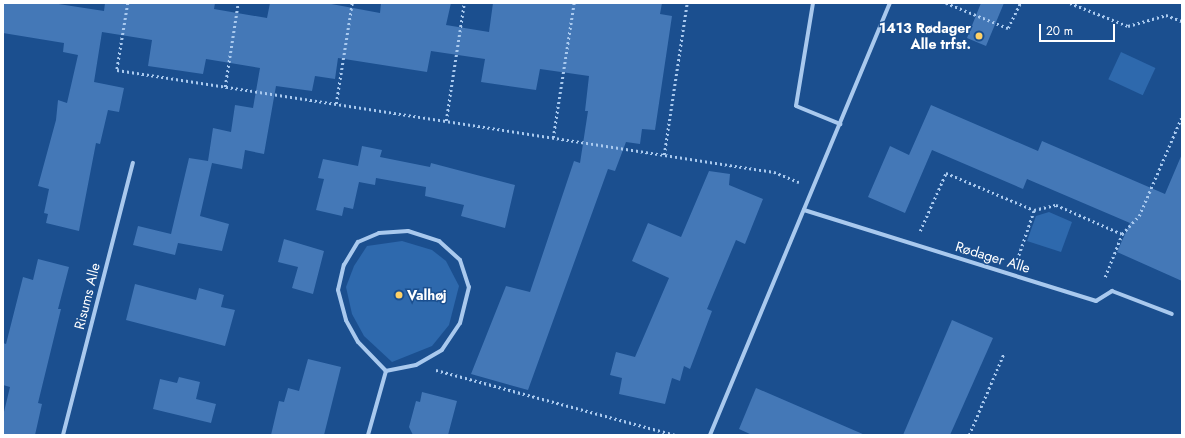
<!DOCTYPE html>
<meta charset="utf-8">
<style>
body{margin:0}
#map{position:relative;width:1185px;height:438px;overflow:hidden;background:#1b4f8f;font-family:Jost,sans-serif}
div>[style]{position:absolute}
.green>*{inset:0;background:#2e69ad;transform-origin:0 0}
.building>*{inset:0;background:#4478b7}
.path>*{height:2.5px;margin-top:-1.25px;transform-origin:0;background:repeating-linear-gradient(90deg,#a9c9ee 0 2px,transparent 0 5px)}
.street>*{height:4px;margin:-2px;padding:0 2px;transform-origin:2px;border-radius:2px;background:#a9c9ee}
.dots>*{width:11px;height:11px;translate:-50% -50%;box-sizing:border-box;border:2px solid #1b4f8f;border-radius:50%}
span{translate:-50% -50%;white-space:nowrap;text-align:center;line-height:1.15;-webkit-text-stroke:3px #1b4f8f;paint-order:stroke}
.poi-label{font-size:14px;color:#fff;font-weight:700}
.right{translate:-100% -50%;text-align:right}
.left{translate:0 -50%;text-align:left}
.street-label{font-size:14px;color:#fff}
.frame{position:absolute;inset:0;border:4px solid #fff;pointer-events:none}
.scale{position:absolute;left:1039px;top:24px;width:76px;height:18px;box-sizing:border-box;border:2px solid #fff;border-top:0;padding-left:5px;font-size:12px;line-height:14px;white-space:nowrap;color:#fff;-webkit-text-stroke:3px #1b4f8f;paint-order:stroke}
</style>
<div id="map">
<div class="green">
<i style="left:1121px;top:52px;width:38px;height:30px;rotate:25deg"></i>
<i style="clip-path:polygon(1049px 212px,1072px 222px,1061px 252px,1027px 241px,1036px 216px)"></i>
<i style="clip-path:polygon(402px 241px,432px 250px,446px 261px,459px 286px,449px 325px,432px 346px,392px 362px,364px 336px,352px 314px,346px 287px,354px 266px,367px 246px)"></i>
</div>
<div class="building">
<i style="clip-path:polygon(3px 3px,52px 3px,104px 11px,105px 3px,215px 3px,214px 9px,267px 18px,270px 3px,326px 3px,380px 13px,381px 3px,451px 3px,446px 25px,489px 32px,493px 3px,662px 3px,660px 14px,672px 16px,655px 130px,642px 129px,640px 144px,626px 142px,615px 171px,608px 169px,528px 390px,471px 374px,506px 286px,530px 292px,574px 161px,580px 163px,588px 111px,585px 111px,589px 76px,540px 69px,536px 90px,481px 82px,485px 59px,431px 51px,427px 72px,338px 58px,335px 79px,315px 76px,312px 91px,276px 86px,264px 154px,245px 150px,242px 169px,212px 163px,200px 216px,229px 224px,222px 251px,178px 243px,175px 255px,133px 245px,138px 226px,171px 234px,189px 158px,208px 161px,213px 128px,231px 132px,235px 105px,253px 108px,260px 68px,206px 59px,203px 74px,148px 66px,152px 40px,102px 32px,94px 82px,124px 88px,119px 112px,108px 110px,100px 144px,96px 143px,79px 231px,46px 223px,48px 214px,44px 213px,49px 189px,38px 186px,56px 120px,58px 100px,67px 103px,78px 55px,63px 52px,64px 43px,3px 33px)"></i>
<i style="clip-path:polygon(981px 3px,1004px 3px,986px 46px,967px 38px)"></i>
<i style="clip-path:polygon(931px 105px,1038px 151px,1042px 141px,1165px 194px,1182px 154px,1182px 281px,1117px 252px,1130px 223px,1027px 179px,1023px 189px,932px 150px,905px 213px,868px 197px,890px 146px,909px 155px)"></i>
<i style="clip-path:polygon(362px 146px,382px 150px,380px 157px,430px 167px,431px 163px,515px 185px,505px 228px,461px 216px,464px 205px,425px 196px,426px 187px,376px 178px,375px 185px,359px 182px,353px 209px,344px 207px,342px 216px,316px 210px,324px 179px,318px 178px,323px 159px,358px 166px)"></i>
<i style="clip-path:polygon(709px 171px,730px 174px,729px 185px,763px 199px,745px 244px,736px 240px,707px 309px,712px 311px,690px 369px,684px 366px,680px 381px,672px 378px,665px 404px,619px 394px,622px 378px,610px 375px,616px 352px,635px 357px,669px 278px,632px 261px,648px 223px,681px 237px)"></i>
<i style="clip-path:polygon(284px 239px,324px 251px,313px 294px,292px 288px,298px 267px,278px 262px)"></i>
<i style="clip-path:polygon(38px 259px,69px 267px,58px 309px,61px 309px,38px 403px,42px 404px,35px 435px,3px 435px,3px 416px,10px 387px,3px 385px,3px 343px,6px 344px,23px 277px,33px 280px)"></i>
<i style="clip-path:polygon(135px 284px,196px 300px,199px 288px,224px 295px,221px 307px,235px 310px,225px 346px,126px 320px)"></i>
<i style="clip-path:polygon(952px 320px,993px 338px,950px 435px,903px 435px)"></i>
<i style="clip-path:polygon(308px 359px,341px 367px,324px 435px,271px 435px,279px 401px,284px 402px,288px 388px,299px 391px)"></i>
<i style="clip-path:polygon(179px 377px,200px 382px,196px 399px,216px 404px,211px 423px,153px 409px,160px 379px,177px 383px)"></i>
<i style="clip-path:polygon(756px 388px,865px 435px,752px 435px,739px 429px)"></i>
<i style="clip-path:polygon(422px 392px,457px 401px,448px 435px,413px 435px,409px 427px,416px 401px,420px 402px)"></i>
</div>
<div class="path">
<i style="left:128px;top:3px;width:68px;rotate:99.3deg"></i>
<i style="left:117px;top:70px;width:665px;rotate:8.82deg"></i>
<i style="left:774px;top:172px;width:27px;rotate:22deg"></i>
<i style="left:946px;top:3px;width:67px;rotate:22deg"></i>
<i style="left:1008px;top:28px;width:28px;rotate:-64deg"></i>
<i style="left:1070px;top:3px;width:62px;rotate:21.6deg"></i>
<i style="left:1128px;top:26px;width:40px;rotate:-16deg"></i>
<i style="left:1166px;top:15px;width:17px;rotate:21deg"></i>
<i style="left:225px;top:87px;width:85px;rotate:-81.2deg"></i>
<i style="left:336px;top:104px;width:102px;rotate:-81deg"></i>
<i style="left:446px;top:121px;width:119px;rotate:-81.3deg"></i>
<i style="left:553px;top:138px;width:137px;rotate:-81.2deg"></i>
<i style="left:664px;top:155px;width:154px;rotate:-81.4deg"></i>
<i style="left:920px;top:231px;width:64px;rotate:-65.9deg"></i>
<i style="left:946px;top:173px;width:95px;rotate:22.8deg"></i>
<i style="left:1034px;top:210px;width:23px;rotate:-13deg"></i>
<i style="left:1056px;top:205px;width:72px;rotate:23.7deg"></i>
<i style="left:1017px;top:260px;width:53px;rotate:-71.2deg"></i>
<i style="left:1105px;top:277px;width:46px;rotate:-68.4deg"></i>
<i style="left:1122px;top:234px;width:25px;rotate:-47deg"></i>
<i style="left:1139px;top:216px;width:109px;rotate:-66.7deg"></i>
<i style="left:436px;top:370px;width:249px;rotate:15.2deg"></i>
<i style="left:969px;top:435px;width:89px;rotate:-66.9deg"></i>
</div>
<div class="street">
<i style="left:813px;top:3px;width:104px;rotate:99.4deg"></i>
<i style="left:796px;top:106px;width:48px;rotate:22.2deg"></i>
<i style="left:804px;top:210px;width:306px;rotate:17.3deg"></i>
<i style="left:1096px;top:301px;width:19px;rotate:-32deg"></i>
<i style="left:1112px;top:291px;width:64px;rotate:21deg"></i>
<i style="left:408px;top:231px;width:33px;rotate:18deg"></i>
<i style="left:439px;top:241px;width:28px;rotate:42deg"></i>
<i style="left:460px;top:260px;width:28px;rotate:72deg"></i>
<i style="left:469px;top:287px;width:37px;rotate:104deg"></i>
<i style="left:460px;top:323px;width:32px;rotate:124deg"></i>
<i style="left:442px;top:350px;width:30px;rotate:150deg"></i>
<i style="left:416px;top:365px;width:31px;rotate:169deg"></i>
<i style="left:386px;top:371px;width:40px;rotate:-134deg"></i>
<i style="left:358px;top:342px;width:25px;rotate:-119deg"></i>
<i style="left:346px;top:320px;width:31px;rotate:-105deg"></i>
<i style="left:338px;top:290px;width:26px;rotate:-77deg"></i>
<i style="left:344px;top:265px;width:27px;rotate:-59deg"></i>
<i style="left:358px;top:242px;width:23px;rotate:-23deg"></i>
<i style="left:379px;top:233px;width:29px;rotate:-4deg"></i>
<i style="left:63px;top:435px;width:281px;rotate:-75.6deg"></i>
<i style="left:368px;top:435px;width:66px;rotate:-74.3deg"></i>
<i style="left:710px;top:435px;width:468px;rotate:-67.4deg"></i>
</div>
<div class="dots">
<i style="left:979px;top:36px;background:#ffd166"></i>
<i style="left:399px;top:295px;background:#ffd166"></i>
</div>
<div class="poi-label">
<span class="right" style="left:971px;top:36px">1413 Rødager<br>Alle trfst.</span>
<span class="left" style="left:407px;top:295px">Valhøj</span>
</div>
<div class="street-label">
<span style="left:993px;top:257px;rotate:17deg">Rødager Alle</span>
<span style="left:87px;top:296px;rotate:-76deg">Risums Alle</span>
</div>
<div class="frame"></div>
<div class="scale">20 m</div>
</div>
